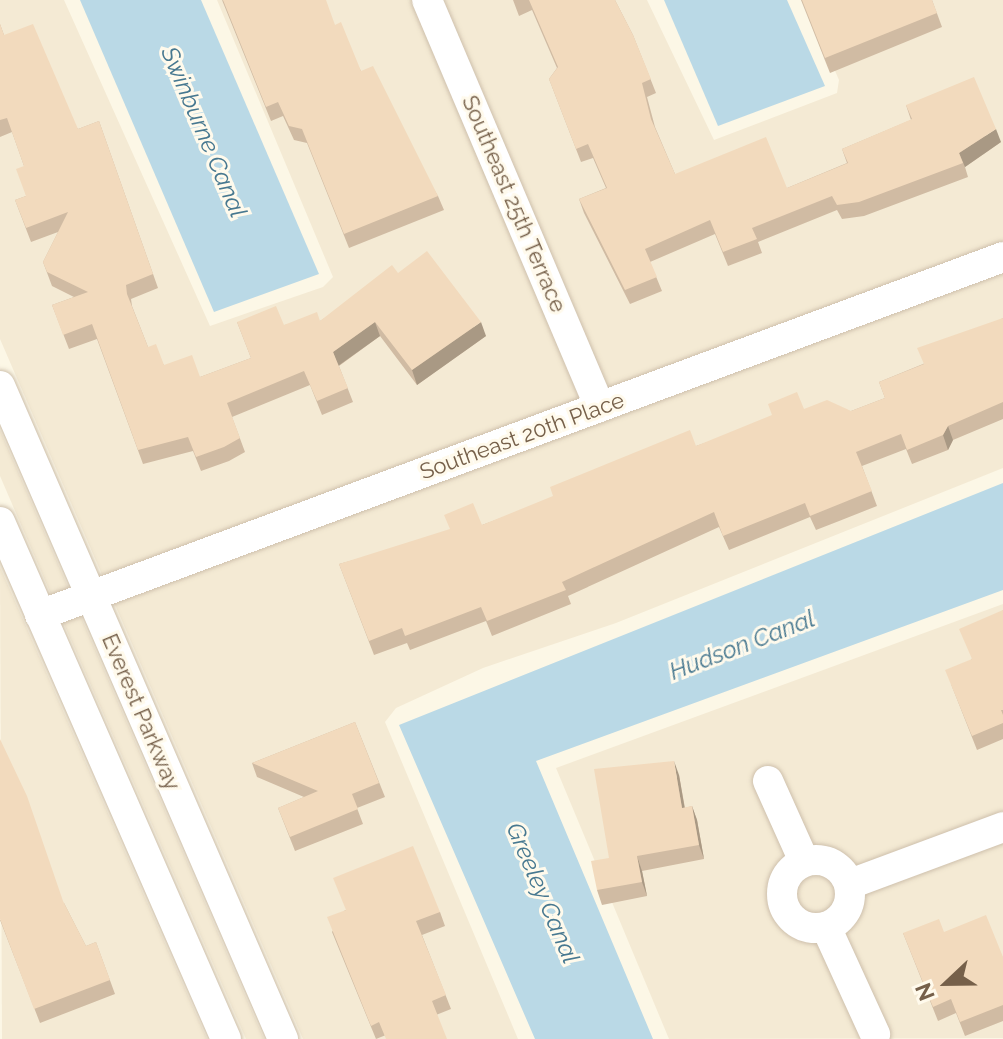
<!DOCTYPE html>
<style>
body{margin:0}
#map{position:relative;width:1003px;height:1039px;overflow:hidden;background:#fcf7e6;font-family:Raleway,sans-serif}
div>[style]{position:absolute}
.residential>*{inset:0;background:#f4ead4}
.water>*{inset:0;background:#bad9e6}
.roads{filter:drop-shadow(0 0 2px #cec0ac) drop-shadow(0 0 2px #cec0ac)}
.minor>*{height:30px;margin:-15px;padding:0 15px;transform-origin:15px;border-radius:15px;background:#fff}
.minor>.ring{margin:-15px;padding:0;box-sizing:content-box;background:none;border:30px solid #fff;border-radius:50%}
.wall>*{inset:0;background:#d0bba3}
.shaded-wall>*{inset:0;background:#a99984}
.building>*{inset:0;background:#f2dabd}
span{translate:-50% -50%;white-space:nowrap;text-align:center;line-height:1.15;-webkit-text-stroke:6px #fffaec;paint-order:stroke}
.street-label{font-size:22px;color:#76604a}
.water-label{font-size:24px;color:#477890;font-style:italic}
.north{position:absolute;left:907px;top:943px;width:80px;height:80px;-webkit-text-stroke:6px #fffaec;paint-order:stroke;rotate:248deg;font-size:22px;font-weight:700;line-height:32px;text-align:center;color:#76604a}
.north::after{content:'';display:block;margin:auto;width:28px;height:36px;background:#76604a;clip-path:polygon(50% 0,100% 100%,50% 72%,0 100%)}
</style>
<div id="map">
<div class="residential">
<i style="clip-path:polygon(0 0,64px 0,210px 326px,323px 287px,333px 277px,217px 0,647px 0,714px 140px,837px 93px,839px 80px,804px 0,1003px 0,1003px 468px,616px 623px,483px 668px,396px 708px,385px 722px,518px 1039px,303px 1039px,0 339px)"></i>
<i style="clip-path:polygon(0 430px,264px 1039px,246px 1039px,57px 608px,0 476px)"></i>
<i style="clip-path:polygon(0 567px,207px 1039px,2px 1039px)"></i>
<i style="clip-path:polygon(1003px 604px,1003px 1038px,669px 1039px,556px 768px)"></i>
</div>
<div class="water">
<i style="clip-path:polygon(80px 0,201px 0,319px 274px,214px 312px)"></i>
<i style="clip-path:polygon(664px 0,787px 0,825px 86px,718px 126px)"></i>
<i style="clip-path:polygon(1003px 483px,1003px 590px,536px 761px,653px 1039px,535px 1039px,399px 725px)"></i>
</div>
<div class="roads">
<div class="minor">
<i style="left:427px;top:0;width:442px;rotate:67deg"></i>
<i style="left:0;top:386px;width:712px;rotate:66.57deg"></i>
<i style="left:0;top:522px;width:564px;rotate:66.39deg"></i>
<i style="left:40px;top:615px;width:1027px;rotate:-20.39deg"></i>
<i style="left:768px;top:781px;width:88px;rotate:65.8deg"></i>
<i class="ring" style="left:782px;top:860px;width:38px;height:38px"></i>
<i style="left:850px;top:884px;width:163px;rotate:-20.4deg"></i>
<i style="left:826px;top:927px;width:118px;rotate:65.4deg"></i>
</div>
</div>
<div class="wall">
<i style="clip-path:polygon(222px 0,335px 25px,361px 71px,438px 196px,444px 210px,349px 248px,307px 143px,294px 140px,283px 116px,271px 121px)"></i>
<i style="clip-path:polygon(513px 0,615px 0,633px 35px,656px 93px,647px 97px,655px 127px,675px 174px,787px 188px,847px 163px,842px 149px,911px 120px,906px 105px,1001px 142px,965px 167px,968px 177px,864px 216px,842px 219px,837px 210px,758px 242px,762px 253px,728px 266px,715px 234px,650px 262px,662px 291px,630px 304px,584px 213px,579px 199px,606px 188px,593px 158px,581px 162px,549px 79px,557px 68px,532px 10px,519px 16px)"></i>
<i style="clip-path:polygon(801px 0,932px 0,942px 27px,830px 73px)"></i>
<i style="clip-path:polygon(0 24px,4px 35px,78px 129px,99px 121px,158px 288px,131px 299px,132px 306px,148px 347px,164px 365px,200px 377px,251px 358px,237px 322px,284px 325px,320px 321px,398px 273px,486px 336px,417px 385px,380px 336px,339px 366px,353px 402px,322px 415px,310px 385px,232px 417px,245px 452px,229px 461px,201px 471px,193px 451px,143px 464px,97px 339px,69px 349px,52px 305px,74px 297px,52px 286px,43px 262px,58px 232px,31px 242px,15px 200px,26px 196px,24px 166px,12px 132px,0 137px)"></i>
<i style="clip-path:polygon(1003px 318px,1003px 419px,953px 440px,948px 450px,912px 464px,906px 449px,862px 466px,877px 506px,816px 530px,810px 517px,729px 550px,719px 527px,568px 596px,571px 604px,492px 636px,486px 621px,410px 650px,407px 643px,374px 655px,339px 564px,482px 525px,696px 446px,804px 409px,851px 411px,885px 398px,879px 382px,923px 364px)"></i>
<i style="clip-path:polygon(1003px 610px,1003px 739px,977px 750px,951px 684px,971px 660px)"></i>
<i style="clip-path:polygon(355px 722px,385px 797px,357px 808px,363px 824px,295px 851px,278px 808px,304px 797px,257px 777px,252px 763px)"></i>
<i style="clip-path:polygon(679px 775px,685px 808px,692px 806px,697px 820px,704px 859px,642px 871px,647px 896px,602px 905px,597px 890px,609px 858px)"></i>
<i style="clip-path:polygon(64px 903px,86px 946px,96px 942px,115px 994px,40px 1023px,0 920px)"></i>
<i style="clip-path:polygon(345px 910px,440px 912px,445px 926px,422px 935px,451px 1009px,376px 1039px,332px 932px)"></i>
<i style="clip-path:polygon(944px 932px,1003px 957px,1003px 1021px,965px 1036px,956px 1013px,938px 1021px,903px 933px)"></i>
</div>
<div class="shaded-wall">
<i style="clip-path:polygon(996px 129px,1001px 142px,965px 167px,959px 153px)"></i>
<i style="clip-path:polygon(375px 322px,380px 336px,338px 366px,333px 352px)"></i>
<i style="clip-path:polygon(481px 322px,486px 336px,417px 385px,412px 370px)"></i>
<i style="clip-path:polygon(948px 426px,953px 440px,948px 450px,943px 435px)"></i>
<i style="clip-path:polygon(674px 761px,679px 775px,687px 822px,682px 808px)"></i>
<i style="clip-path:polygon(692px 806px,697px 820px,704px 859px,699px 845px)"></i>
<i style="clip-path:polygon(637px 856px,642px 871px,647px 896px,642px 882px)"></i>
</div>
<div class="building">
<i style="clip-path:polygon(223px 0,326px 0,335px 25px,341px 22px,361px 71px,373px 66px,438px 196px,344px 234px,302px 129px,289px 126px,278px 102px,266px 107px)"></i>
<i style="clip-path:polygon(529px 0,615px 0,633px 35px,651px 79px,642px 83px,651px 119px,675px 174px,766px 137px,787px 188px,848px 163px,842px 149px,912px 119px,906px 105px,974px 77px,996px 129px,959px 153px,963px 163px,859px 202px,837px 205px,832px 196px,752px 228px,757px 239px,723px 252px,710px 220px,645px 249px,657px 277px,625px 290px,579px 199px,607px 188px,588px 144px,576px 149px,549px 79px,558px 67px)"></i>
<i style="clip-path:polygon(802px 0,932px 0,937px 13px,825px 58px)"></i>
<i style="clip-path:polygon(0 24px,4px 35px,33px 24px,78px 129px,99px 121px,153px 274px,126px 285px,127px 294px,148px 347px,156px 344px,164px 365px,192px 355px,200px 377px,251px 358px,237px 322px,276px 306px,284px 325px,317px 312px,320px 321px,392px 265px,398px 273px,427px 251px,481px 322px,412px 370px,375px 322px,333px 352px,348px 388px,317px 401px,304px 371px,227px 403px,240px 438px,224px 447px,196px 457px,188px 437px,138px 450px,92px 324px,63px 335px,52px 305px,88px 292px,47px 272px,43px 262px,68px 212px,26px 228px,15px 200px,26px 196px,16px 169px,24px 166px,7px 118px,0 120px)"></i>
<i style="clip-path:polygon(1003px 318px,1003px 402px,948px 426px,943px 435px,907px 450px,901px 434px,856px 452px,872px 491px,810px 516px,805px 503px,723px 536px,714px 512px,562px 582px,566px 590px,487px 621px,481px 607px,405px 636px,402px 628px,369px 641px,339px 564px,450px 529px,444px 515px,473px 503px,482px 525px,553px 496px,550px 487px,690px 430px,696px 446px,772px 415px,768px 404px,797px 392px,804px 409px,827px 400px,851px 411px,885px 398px,879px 382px,924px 364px,917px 348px)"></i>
<i style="clip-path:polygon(1003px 610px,1003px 710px,1001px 710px,1003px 715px,1003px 723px,972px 736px,945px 670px,972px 659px,959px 629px)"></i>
<i style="clip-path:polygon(355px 722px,379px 783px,352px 794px,358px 809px,290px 837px,278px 808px,318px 791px,252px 763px)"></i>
<i style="clip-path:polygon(0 739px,27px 796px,63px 901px,86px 946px,96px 942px,110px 980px,34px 1009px,0 919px)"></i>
<i style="clip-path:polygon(674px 761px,682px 808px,692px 806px,699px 845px,637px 856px,642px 882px,597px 890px,591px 861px,609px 858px,594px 769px)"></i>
<i style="clip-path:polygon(413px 846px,440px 912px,416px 921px,446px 995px,432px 1001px,447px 1039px,386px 1039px,379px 1022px,371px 1026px,327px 917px,346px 910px,333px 878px)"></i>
<i style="clip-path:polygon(986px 915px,1003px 957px,1003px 1005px,960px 1022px,951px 999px,933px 1007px,903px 933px,939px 919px,944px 932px)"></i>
</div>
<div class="street-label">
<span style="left:514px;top:204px;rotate:67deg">Southeast 25th Terrace</span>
<span style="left:522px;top:436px;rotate:-20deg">Southeast 20th Place</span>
<span style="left:141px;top:712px;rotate:67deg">Everest Parkway</span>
</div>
<div class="water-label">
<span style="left:204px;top:132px;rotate:67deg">Swinburne Canal</span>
<span style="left:742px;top:645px;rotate:-21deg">Hudson Canal</span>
<span style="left:543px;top:893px;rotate:67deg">Greeley Canal</span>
</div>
<div class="north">N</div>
</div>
